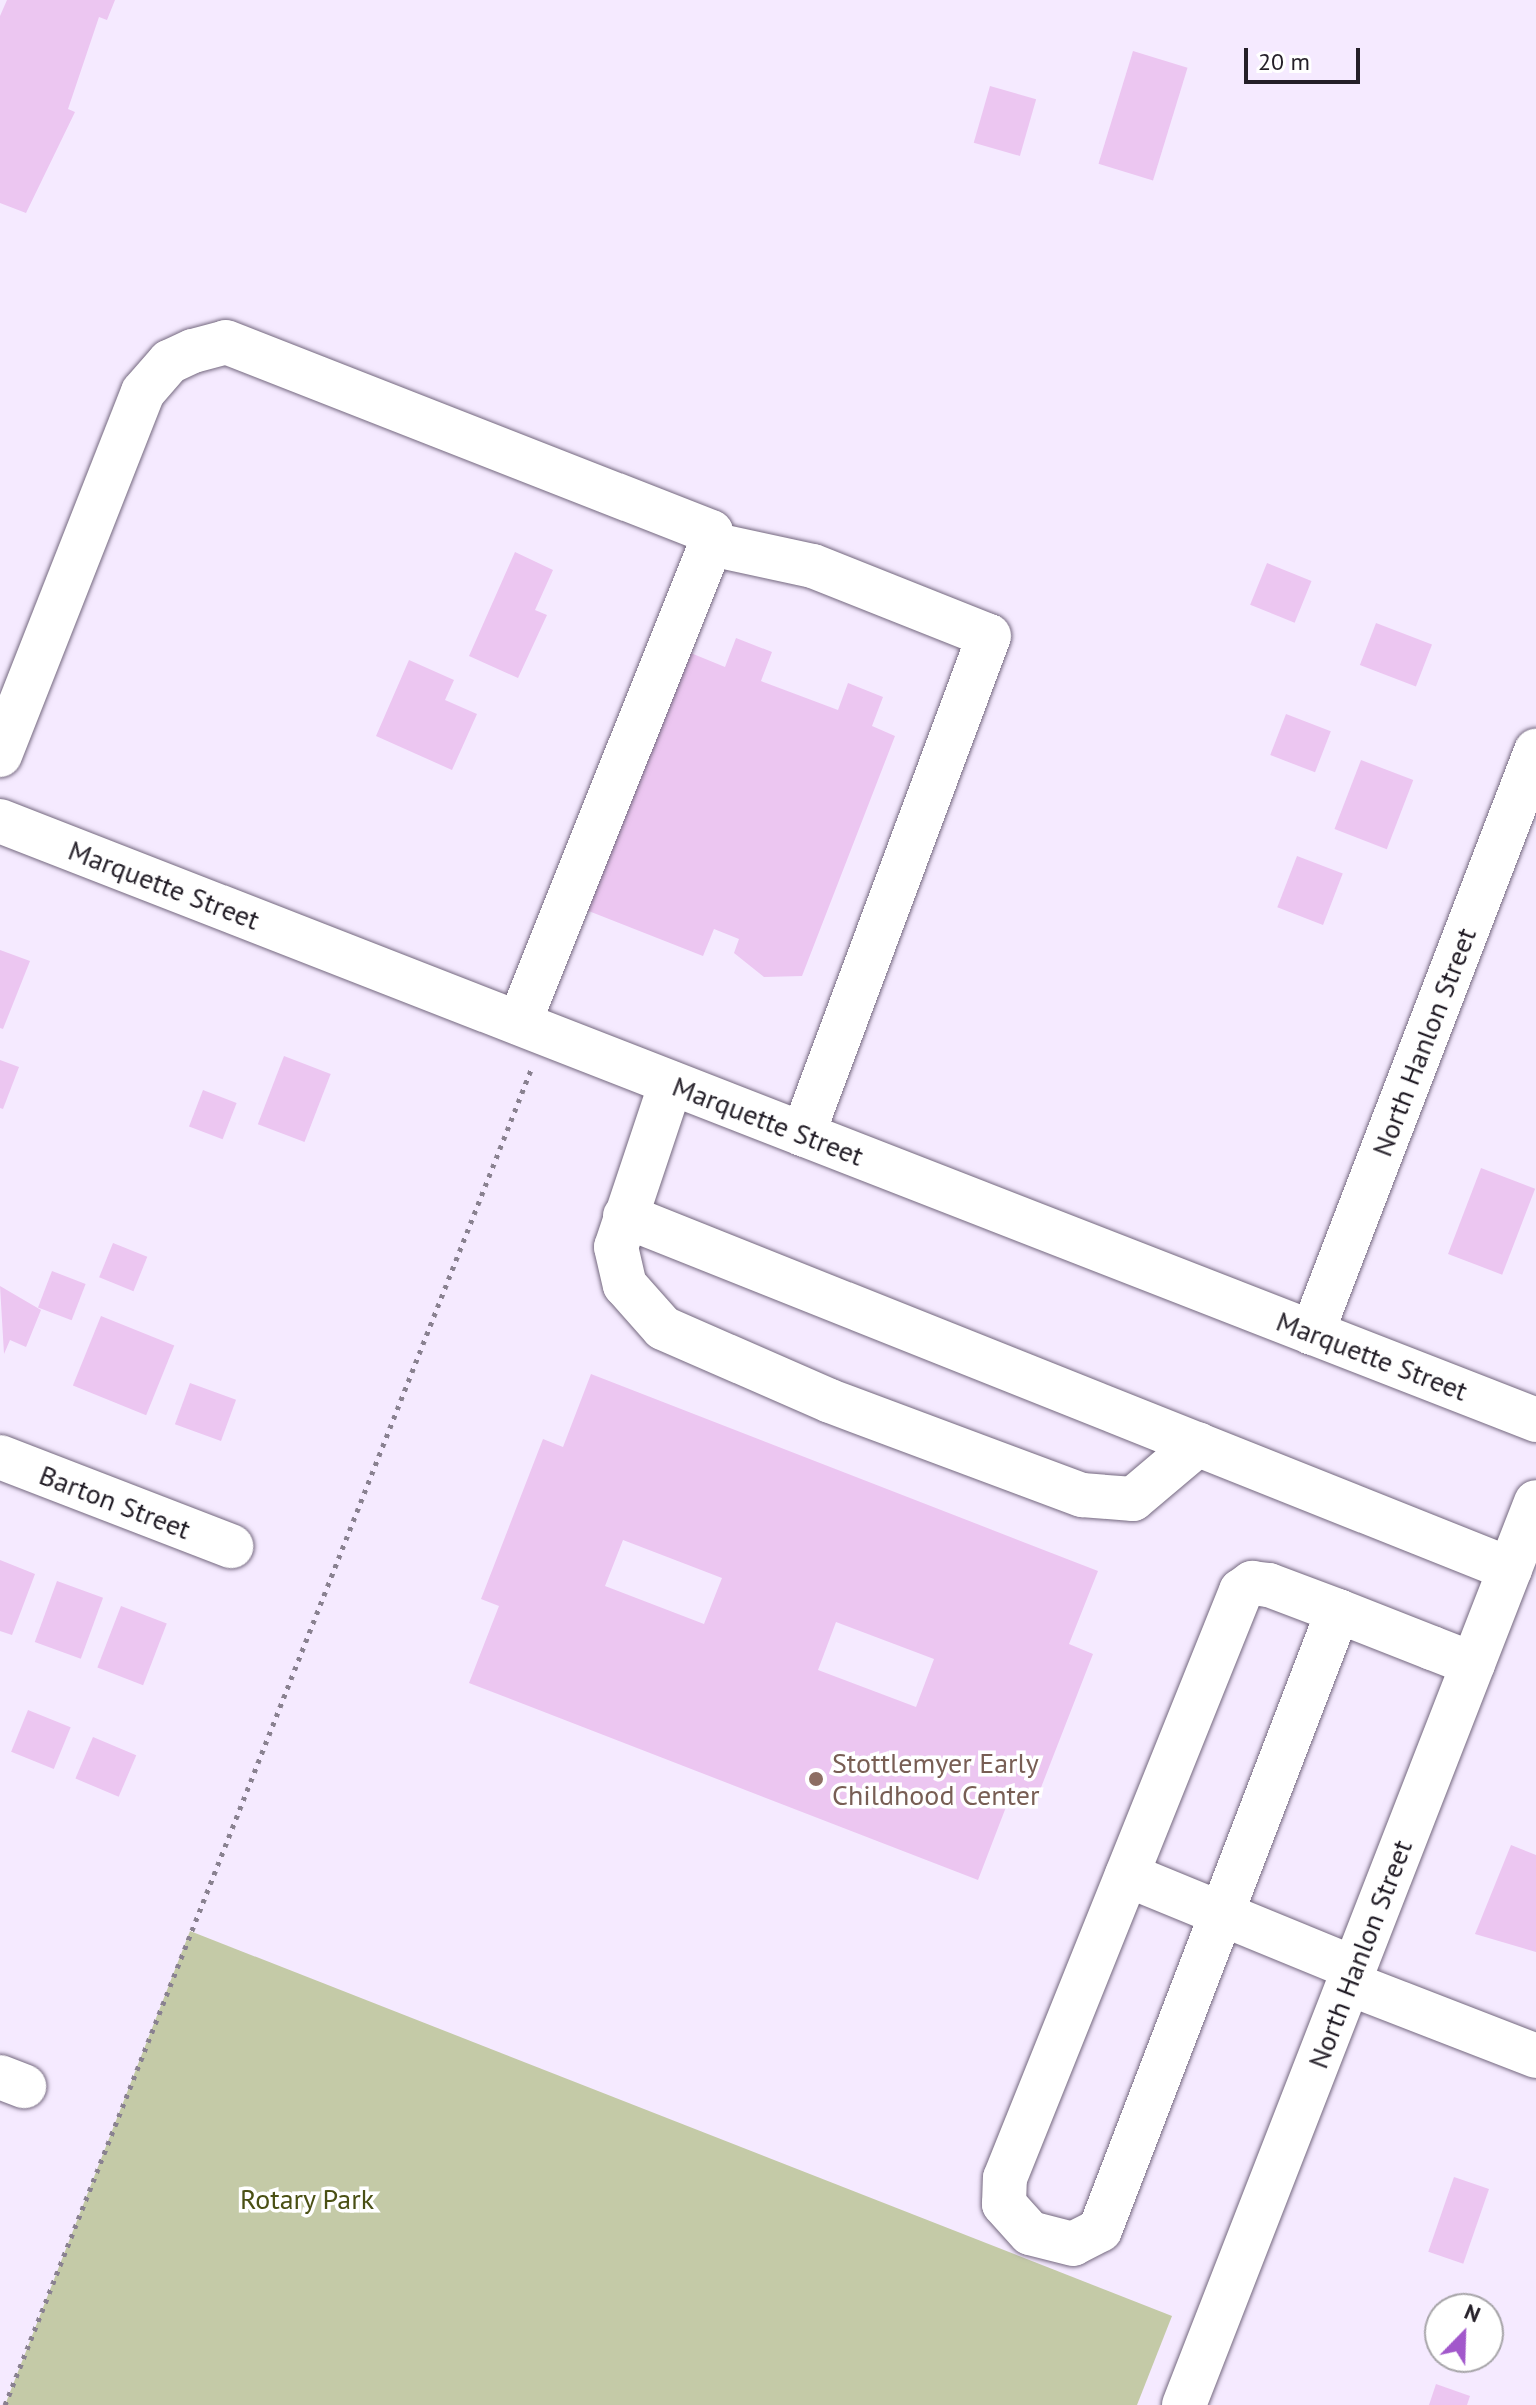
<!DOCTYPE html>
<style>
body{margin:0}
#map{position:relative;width:1536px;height:2405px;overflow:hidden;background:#f5eaff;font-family:"PT Sans",sans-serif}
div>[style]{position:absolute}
.green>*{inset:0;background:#c4caa7}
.building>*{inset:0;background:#ecc6f1;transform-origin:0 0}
.path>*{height:5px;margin-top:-2.5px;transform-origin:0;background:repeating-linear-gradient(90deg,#898190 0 4px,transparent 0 10px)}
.roads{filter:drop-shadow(0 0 2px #74687f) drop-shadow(0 0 2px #74687f)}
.minor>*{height:44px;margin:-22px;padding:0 22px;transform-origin:22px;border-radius:22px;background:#fff}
.dots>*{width:22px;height:22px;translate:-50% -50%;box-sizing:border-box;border:4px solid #fff;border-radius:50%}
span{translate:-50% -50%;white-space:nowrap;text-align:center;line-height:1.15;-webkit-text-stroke:7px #fff;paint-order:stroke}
.street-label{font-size:28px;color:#241f28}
.education-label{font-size:28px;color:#785e54}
.left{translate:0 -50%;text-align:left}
.park-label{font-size:28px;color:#4a5014}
.north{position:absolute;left:1424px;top:2293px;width:80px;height:80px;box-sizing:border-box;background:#fff;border:2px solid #a7a5a9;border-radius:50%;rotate:23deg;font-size:22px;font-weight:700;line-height:32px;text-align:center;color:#241f28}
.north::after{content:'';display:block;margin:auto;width:28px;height:36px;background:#a258cb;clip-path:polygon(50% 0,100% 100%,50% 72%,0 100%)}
.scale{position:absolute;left:1244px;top:48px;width:116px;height:36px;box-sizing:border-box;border:4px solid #241f28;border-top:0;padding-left:10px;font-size:24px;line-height:28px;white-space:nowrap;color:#241f28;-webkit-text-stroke:6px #fff;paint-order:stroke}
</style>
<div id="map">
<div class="green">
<i style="clip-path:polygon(190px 1931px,1172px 2316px,1137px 2405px,5px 2405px)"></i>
</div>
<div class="building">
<i style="clip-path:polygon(7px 0,115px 0,107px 20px,99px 17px,68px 109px,75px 112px,26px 213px,0 203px,0 16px)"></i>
<i style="left:1133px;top:51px;width:57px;height:118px;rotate:17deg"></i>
<i style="left:990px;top:86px;width:48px;height:59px;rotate:16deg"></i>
<i style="clip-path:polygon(515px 552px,553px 570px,535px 610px,547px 615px,518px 678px,469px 656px)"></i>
<i style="left:1267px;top:563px;width:48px;height:45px;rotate:22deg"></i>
<i style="left:1376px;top:623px;width:60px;height:45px;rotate:21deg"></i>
<i style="clip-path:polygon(736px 638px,772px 652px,761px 681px,838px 710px,848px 683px,883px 697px,872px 726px,895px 736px,802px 976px,764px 977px,734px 953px,739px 939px,714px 929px,703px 956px,581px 908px,681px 649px,725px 667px)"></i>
<i style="clip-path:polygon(409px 660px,454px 680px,445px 700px,477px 714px,452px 770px,376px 736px)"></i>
<i style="left:1286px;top:714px;width:48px;height:44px;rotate:21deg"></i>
<i style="left:1361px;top:760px;width:56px;height:74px;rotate:21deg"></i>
<i style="left:1297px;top:856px;width:49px;height:55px;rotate:21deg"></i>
<i style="clip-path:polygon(0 950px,30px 961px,3px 1029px,0 1028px)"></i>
<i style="left:284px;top:1056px;width:50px;height:73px;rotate:21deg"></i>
<i style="clip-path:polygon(0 1060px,19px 1067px,3px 1109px,0 1108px)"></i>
<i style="left:203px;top:1090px;width:36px;height:39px;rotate:21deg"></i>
<i style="left:1481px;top:1168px;width:58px;height:92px;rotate:21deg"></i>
<i style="left:113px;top:1243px;width:37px;height:37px;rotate:22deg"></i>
<i style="left:52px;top:1271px;width:36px;height:39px;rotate:21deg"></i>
<i style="clip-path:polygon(0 1286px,41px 1310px,26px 1347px,10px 1340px,4px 1354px)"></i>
<i style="left:101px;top:1316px;width:79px;height:75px;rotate:22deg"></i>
<i style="clip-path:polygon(evenodd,591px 1374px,1098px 1571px,1069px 1644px,1093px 1654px,1035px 1803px,1011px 1794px,978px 1880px,469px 1683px,499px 1606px,481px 1599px,543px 1439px,563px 1447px,591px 1374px,623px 1540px,722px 1578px,704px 1624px,605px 1586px,623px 1540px,591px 1374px,836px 1622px,934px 1659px,916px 1707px,818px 1670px,836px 1622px)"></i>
<i style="left:190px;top:1383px;width:49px;height:44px;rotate:20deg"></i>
<i style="clip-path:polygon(0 1560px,35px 1574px,12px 1635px,0 1631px)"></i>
<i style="left:57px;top:1581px;width:49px;height:65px;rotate:20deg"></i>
<i style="left:121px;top:1606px;width:49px;height:66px;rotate:21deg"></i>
<i style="left:28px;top:1710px;width:46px;height:45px;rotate:22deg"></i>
<i style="left:93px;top:1737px;width:47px;height:45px;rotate:23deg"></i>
<i style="clip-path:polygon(1511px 1845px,1536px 1855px,1536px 1952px,1475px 1934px)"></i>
<i style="left:1454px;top:2177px;width:37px;height:79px;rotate:19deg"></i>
<i style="clip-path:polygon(1436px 2384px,1470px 2396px,1467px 2405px,1429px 2405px)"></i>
</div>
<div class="path">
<i style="left:5px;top:2405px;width:1435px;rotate:-68.5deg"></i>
</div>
<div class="roads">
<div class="minor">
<i style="left:0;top:755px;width:390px;rotate:-68.5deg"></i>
<i style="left:143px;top:392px;width:40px;rotate:-49deg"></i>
<i style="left:169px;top:362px;width:26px;rotate:-25deg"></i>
<i style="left:193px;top:351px;width:34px;rotate:-15deg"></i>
<i style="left:226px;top:342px;width:521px;rotate:21.39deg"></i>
<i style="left:711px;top:532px;width:12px;rotate:90deg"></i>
<i style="left:0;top:821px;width:1649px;rotate:21.3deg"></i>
<i style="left:519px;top:1023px;width:516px;rotate:-68.16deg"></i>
<i style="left:711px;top:544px;width:104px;rotate:12.2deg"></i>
<i style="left:813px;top:566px;width:189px;rotate:21.7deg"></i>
<i style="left:989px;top:636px;width:532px;rotate:110.48deg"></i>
<i style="left:671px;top:1083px;width:173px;rotate:108.5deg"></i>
<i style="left:616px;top:1247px;width:39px;rotate:77deg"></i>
<i style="left:625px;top:1285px;width:57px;rotate:48.5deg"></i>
<i style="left:663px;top:1328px;width:182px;rotate:23.6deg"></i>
<i style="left:830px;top:1401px;width:269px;rotate:20.5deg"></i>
<i style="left:1082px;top:1495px;width:51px;rotate:4.5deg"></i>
<i style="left:1133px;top:1499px;width:85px;rotate:-40.2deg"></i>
<i style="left:625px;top:1216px;width:953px;rotate:21.75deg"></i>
<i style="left:1312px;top:1333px;width:624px;rotate:-68.95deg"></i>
<i style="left:0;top:1457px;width:248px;rotate:21.1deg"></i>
<i style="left:1338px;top:1611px;width:663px;rotate:111.03deg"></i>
<i style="left:1100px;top:2230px;width:30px;rotate:153deg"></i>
<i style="left:1073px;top:2244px;width:44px;rotate:-165.7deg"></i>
<i style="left:1030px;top:2233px;width:39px;rotate:-132deg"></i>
<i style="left:1004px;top:2204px;width:26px;rotate:-88deg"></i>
<i style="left:1005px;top:2178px;width:633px;rotate:-68.1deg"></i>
<i style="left:1241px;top:1591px;width:14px;rotate:-36deg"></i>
<i style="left:1252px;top:1583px;width:17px;rotate:7deg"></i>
<i style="left:1269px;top:1585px;width:74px;rotate:20.6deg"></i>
<i style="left:1338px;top:1611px;width:101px;rotate:21.5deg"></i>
<i style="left:1432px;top:1648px;width:44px;rotate:21.3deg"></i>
<i style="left:1127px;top:1875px;width:245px;rotate:22.3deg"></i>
<i style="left:1348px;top:1983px;width:202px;rotate:21.2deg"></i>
<i style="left:0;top:2077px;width:26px;rotate:21deg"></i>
<i style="left:1184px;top:2405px;width:969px;rotate:-68.7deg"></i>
</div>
</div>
<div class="dots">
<i style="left:816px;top:1779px;background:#8d6e63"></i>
</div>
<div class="street-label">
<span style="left:164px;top:885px;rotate:21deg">Marquette Street</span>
<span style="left:1424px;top:1042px;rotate:-69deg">North Hanlon Street</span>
<span style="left:768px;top:1121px;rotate:21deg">Marquette Street</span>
<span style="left:1372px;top:1356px;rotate:21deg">Marquette Street</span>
<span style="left:115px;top:1502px;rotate:21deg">Barton Street</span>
<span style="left:1360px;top:1954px;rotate:-69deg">North Hanlon Street</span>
</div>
<div class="education-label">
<span class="left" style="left:832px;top:1779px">Stottlemyer Early<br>Childhood Center</span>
</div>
<div class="park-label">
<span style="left:307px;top:2199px">Rotary Park</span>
</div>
<div class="north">N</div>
<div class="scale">20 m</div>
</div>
